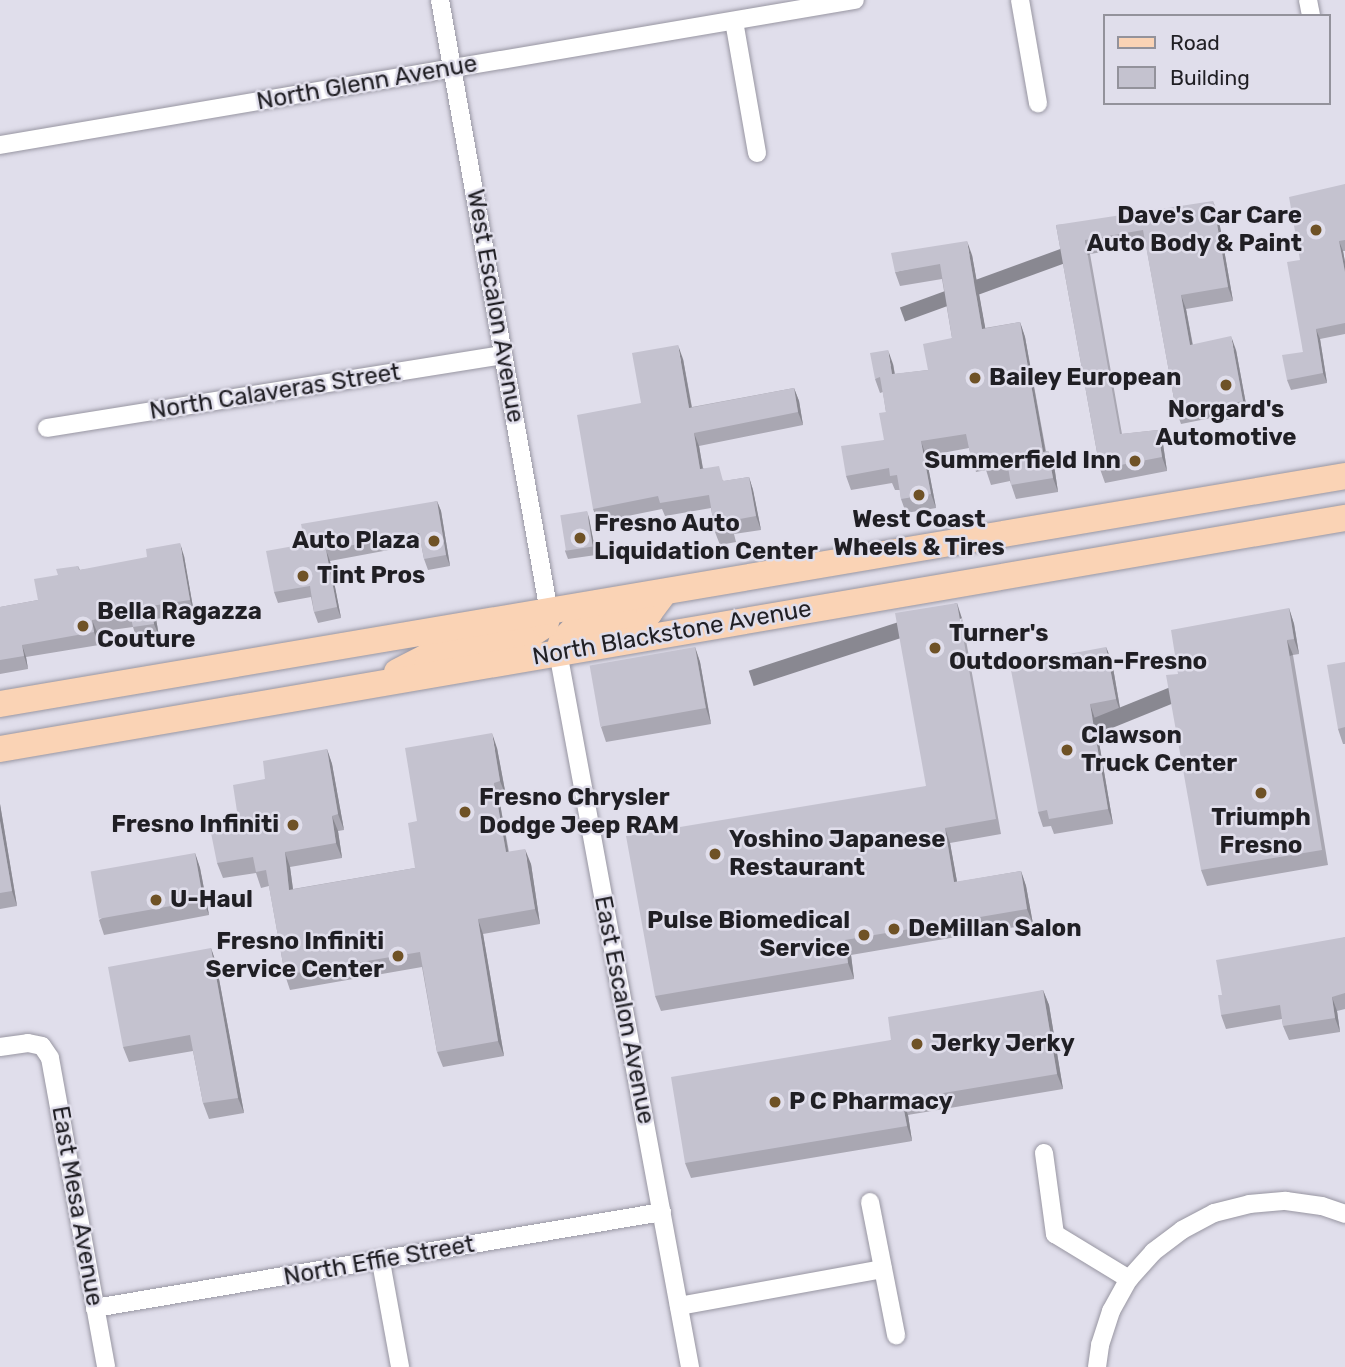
<!DOCTYPE html>
<style>
body{margin:0}
#map{position:relative;width:1345px;height:1367px;overflow:hidden;background:#e0deeb;font-family:Rubik,sans-serif}
div>[style]{position:absolute}
.roads{filter:drop-shadow(0 0 2px #9896a2) drop-shadow(0 0 2px #9896a2)}
.street>*{height:18px;margin:-9px;padding:0 9px;transform-origin:9px;border-radius:9px;background:#fff}
.primary>*{height:26px;margin:-13px;padding:0 13px;transform-origin:13px;border-radius:13px;background:#fad3b5}
.wall>*{inset:0;background:#a9a7b2}
.shaded-wall>*{inset:0;background:#898891;transform-origin:0 0}
.building>*{inset:0;background:#c4c2cf;transform-origin:0 0}
.dots>*{width:19px;height:19px;translate:-50% -50%;box-sizing:border-box;border:4px solid #e0deeb;border-radius:50%}
span{translate:-50% -50%;white-space:nowrap;text-align:center;line-height:1.15;-webkit-text-stroke:5px #e0deeb;paint-order:stroke}
.street-label{font-size:24px;color:#201f24}
.poi-label{font-size:24px;color:#201f24;font-weight:700}
.right{translate:-100% -50%;text-align:right}
.left{translate:0 -50%;text-align:left}
.legend{position:absolute;left:1103px;top:14px;width:228px;height:91px;box-sizing:border-box;background:#e0deeb;border:2px solid #93929b;margin:0;padding:9px 12px;list-style:none;font-size:21px;color:#201f24}
.legend li{display:flex;align-items:center;gap:14px;height:35px}
.legend b{width:35px;border:2px solid #93929b}
</style>
<div id="map">
<div class="roads">
<div class="street">
<i style="left:440px;top:0;width:622px;rotate:79.9deg"></i>
<i style="left:1020px;top:0;width:105px;rotate:80.1deg"></i>
<i style="left:1308px;top:0;width:16px;rotate:79deg"></i>
<i style="left:734px;top:21px;width:134px;rotate:80.1deg"></i>
<i style="left:0;top:145px;width:867px;rotate:-9.63deg"></i>
<i style="left:47px;top:428px;width:462px;rotate:-9.1deg"></i>
<i style="left:558px;top:652px;width:727px;rotate:79.54deg"></i>
<i style="left:0;top:1047px;width:28px;rotate:-8deg"></i>
<i style="left:28px;top:1043px;width:14px;rotate:12deg"></i>
<i style="left:42px;top:1046px;width:14px;rotate:56deg"></i>
<i style="left:50px;top:1058px;width:314px;rotate:79.7deg"></i>
<i style="left:1044px;top:1153px;width:82px;rotate:82.3deg"></i>
<i style="left:1055px;top:1234px;width:87px;rotate:31.3deg"></i>
<i style="left:870px;top:1202px;width:136px;rotate:78.9deg"></i>
<i style="left:381px;top:1262px;width:107px;rotate:79.7deg"></i>
<i style="left:679px;top:1306px;width:207px;rotate:-10.3deg"></i>
<i style="left:95px;top:1308px;width:575px;rotate:-9.61deg"></i>
<i style="left:1097px;top:1367px;width:22px;rotate:-82deg"></i>
<i style="left:1100px;top:1345px;width:36px;rotate:-72deg"></i>
<i style="left:1111px;top:1311px;width:37px;rotate:-61deg"></i>
<i style="left:1129px;top:1279px;width:36px;rotate:-48deg"></i>
<i style="left:1153px;top:1252px;width:36px;rotate:-37deg"></i>
<i style="left:1182px;top:1230px;width:36px;rotate:-28deg"></i>
<i style="left:1214px;top:1213px;width:36px;rotate:-14deg"></i>
<i style="left:1249px;top:1204px;width:37px;rotate:-5deg"></i>
<i style="left:1286px;top:1201px;width:36px;rotate:8deg"></i>
<i style="left:1322px;top:1206px;width:24px;rotate:19deg"></i>
</div>
<div class="primary">
<i style="left:558px;top:652px;width:12px;rotate:-70deg"></i>
<i style="left:562px;top:641px;width:17px;rotate:-45deg"></i>
<i style="left:574px;top:629px;width:77px;rotate:-12deg"></i>
<i style="left:649px;top:613px;width:20px;rotate:-53deg"></i>
<i style="left:397px;top:672px;width:35px;rotate:-27deg"></i>
<i style="left:428px;top:656px;width:99px;rotate:-10.5deg"></i>
<i style="left:525px;top:638px;width:24px;rotate:-33deg"></i>
<i style="left:545px;top:625px;width:14px;rotate:-73deg"></i>
<i style="left:0;top:704px;width:1364px;rotate:-9.62deg"></i>
<i style="left:0;top:749px;width:1365px;rotate:-9.75deg"></i>
</div>
</div>
<div class="wall">
<i style="clip-path:polygon(1345px 184px,1345px 251px,1343px 251px,1345px 262px,1345px 334px,1320px 339px,1327px 383px,1291px 390px,1287px 380px,1303px 352px,1300px 260px)"></i>
<i style="clip-path:polygon(1218px 215px,1233px 301px,1186px 309px,1193px 345px,1236px 350px,1248px 415px,1213px 423px,1211px 418px,1181px 424px,1176px 410px,1146px 245px,1090px 254px,1122px 434px,1158px 430px,1163px 444px,1167px 471px,1105px 483px,1100px 469px,1056px 225px)"></i>
<i style="clip-path:polygon(972px 255px,985px 328px,1020px 322px,1025px 337px,1046px 451px,1048px 451px,1054px 465px,1058px 492px,1016px 499px,1010px 481px,991px 485px,986px 470px,976px 472px,969px 448px,926px 456px,936px 508px,906px 513px,901px 499px,900px 490px,895px 490px,892px 483px,851px 490px,846px 476px,884px 440px,886px 412px,883px 392px,880px 393px,875px 379px,893px 364px,895px 374px,928px 370px,952px 338px,942px 279px,900px 286px,895px 272px)"></i>
<i style="clip-path:polygon(683px 359px,692px 407px,794px 388px,799px 401px,803px 425px,699px 446px,703px 468px,724px 481px,749px 477px,753px 490px,761px 530px,734px 534px,736px 542px,720px 545px,715px 532px,711px 508px,665px 516px,662px 509px,598px 522px,593px 509px,641px 403px)"></i>
<i style="clip-path:polygon(437px 501px,441px 511px,450px 566px,428px 570px,424px 559px,421px 544px,330px 561px,341px 618px,318px 623px,314px 612px,311px 597px,278px 603px,274px 592px,305px 544px)"></i>
<i style="clip-path:polygon(589px 518px,596px 555px,568px 559px,565px 551px)"></i>
<i style="clip-path:polygon(184px 556px,194px 613px,156px 619px,159px 636px,137px 640px,133px 627px,97px 632px,99px 645px,26px 657px,28px 669px,0 674px,0 607px,38px 600px,58px 575px,78px 566px,80px 570px)"></i>
<i style="clip-path:polygon(1289px 608px,1294px 624px,1299px 654px,1293px 655px,1328px 865px,1207px 886px,1201px 870px)"></i>
<i style="clip-path:polygon(962px 618px,1001px 834px,950px 843px,957px 882px,1021px 871px,1026px 886px,1033px 924px,851px 955px,854px 979px,661px 1011px,655px 996px,926px 786px)"></i>
<i style="clip-path:polygon(695px 647px,700px 662px,711px 724px,606px 742px,601px 727px)"></i>
<i style="clip-path:polygon(1106px 647px,1112px 662px,1121px 714px,1095px 719px,1113px 824px,1054px 834px,1051px 826px,1043px 827px,1038px 812px)"></i>
<i style="clip-path:polygon(1345px 662px,1345px 744px,1343px 744px,1338px 729px)"></i>
<i style="clip-path:polygon(497px 748px,506px 796px,499px 798px,509px 852px,531px 864px,540px 924px,483px 934px,504px 1056px,443px 1067px,437px 1052px,422px 967px,290px 990px,285px 975px,269px 886px,261px 888px,256px 873px,223px 878px,217px 863px,238px 818px,265px 779px,327px 749px,332px 764px,344px 830px,338px 831px,342px 858px,290px 867px,293px 889px,415px 868px,417px 821px)"></i>
<i style="clip-path:polygon(0 804px,17px 906px,0 909px)"></i>
<i style="clip-path:polygon(195px 853px,200px 868px,209px 915px,104px 935px,99px 920px)"></i>
<i style="clip-path:polygon(1345px 937px,1345px 1009px,1337px 1011px,1340px 1032px,1289px 1040px,1283px 1026px,1282px 1019px,1226px 1029px,1221px 1015px,1222px 995px)"></i>
<i style="clip-path:polygon(211px 948px,216px 963px,244px 1113px,209px 1119px,203px 1103px,193px 1051px,129px 1062px,123px 1047px)"></i>
<i style="clip-path:polygon(1043px 990px,1049px 1005px,1063px 1089px,908px 1115px,912px 1141px,691px 1178px,685px 1163px,891px 1040px)"></i>
</div>
<div class="shaded-wall">
<i style="clip-path:polygon(1213px 201px,1218px 215px,1233px 301px,1228px 287px)"></i>
<i style="left:1085px;top:240px;width:15px;height:197px;rotate:70deg"></i>
<i style="clip-path:polygon(967px 241px,972px 255px,988px 343px,982px 329px)"></i>
<i style="clip-path:polygon(1339px 241px,1343px 251px,1345px 262px,1345px 272px)"></i>
<i style="clip-path:polygon(1181px 295px,1186px 309px,1195px 359px,1190px 345px)"></i>
<i style="clip-path:polygon(1020px 322px,1025px 337px,1048px 466px,1043px 452px)"></i>
<i style="clip-path:polygon(1316px 329px,1320px 339px,1327px 383px,1323px 373px)"></i>
<i style="clip-path:polygon(1231px 336px,1236px 350px,1248px 415px,1243px 401px)"></i>
<i style="clip-path:polygon(678px 345px,683px 359px,694px 421px,689px 408px)"></i>
<i style="clip-path:polygon(888px 350px,893px 364px,897px 389px,892px 374px)"></i>
<i style="clip-path:polygon(794px 388px,799px 401px,803px 425px,798px 412px)"></i>
<i style="clip-path:polygon(1158px 430px,1163px 444px,1167px 471px,1162px 457px)"></i>
<i style="clip-path:polygon(694px 433px,699px 446px,705px 482px,700px 469px)"></i>
<i style="clip-path:polygon(921px 441px,926px 456px,936px 508px,931px 494px)"></i>
<i style="clip-path:polygon(1048px 451px,1054px 465px,1058px 492px,1053px 478px)"></i>
<i style="clip-path:polygon(749px 477px,753px 490px,761px 530px,756px 516px)"></i>
<i style="clip-path:polygon(437px 501px,441px 511px,450px 566px,446px 555px)"></i>
<i style="clip-path:polygon(587px 511px,589px 518px,596px 555px,593px 547px)"></i>
<i style="clip-path:polygon(180px 543px,184px 556px,194px 613px,190px 600px)"></i>
<i style="clip-path:polygon(326px 550px,330px 561px,341px 618px,337px 607px)"></i>
<i style="left:957px;top:603px;width:16px;height:219px;rotate:72deg"></i>
<i style="clip-path:polygon(151px 606px,156px 619px,159px 636px,154px 624px)"></i>
<i style="clip-path:polygon(1289px 608px,1294px 624px,1299px 654px,1294px 639px)"></i>
<i style="clip-path:polygon(92px 620px,97px 632px,99px 645px,94px 632px)"></i>
<i style="left:1287px;top:640px;width:16px;height:213px;rotate:68deg"></i>
<i style="clip-path:polygon(22px 645px,26px 657px,28px 669px,24px 656px)"></i>
<i style="clip-path:polygon(695px 647px,700px 662px,711px 724px,706px 708px)"></i>
<i style="clip-path:polygon(1106px 647px,1112px 662px,1121px 714px,1116px 699px)"></i>
<i style="clip-path:polygon(1090px 704px,1095px 719px,1113px 824px,1108px 809px)"></i>
<i style="clip-path:polygon(492px 733px,497px 748px,506px 796px,500px 781px)"></i>
<i style="clip-path:polygon(327px 749px,332px 764px,344px 830px,338px 814px)"></i>
<i style="clip-path:polygon(494px 783px,499px 798px,511px 868px,506px 852px)"></i>
<i style="clip-path:polygon(0 804px,17px 906px,12px 891px,0 821px)"></i>
<i style="clip-path:polygon(332px 816px,338px 831px,342px 858px,336px 843px)"></i>
<i style="clip-path:polygon(945px 828px,950px 843px,960px 898px,954px 882px)"></i>
<i style="clip-path:polygon(525px 849px,531px 864px,540px 924px,535px 909px)"></i>
<i style="clip-path:polygon(285px 852px,290px 867px,295px 905px,289px 890px)"></i>
<i style="clip-path:polygon(195px 853px,200px 868px,209px 915px,203px 900px)"></i>
<i style="clip-path:polygon(1021px 871px,1026px 886px,1033px 924px,1027px 909px)"></i>
<i style="clip-path:polygon(478px 919px,483px 934px,504px 1056px,498px 1041px)"></i>
<i style="clip-path:polygon(845px 940px,851px 955px,854px 979px,848px 963px)"></i>
<i style="clip-path:polygon(211px 948px,216px 963px,244px 1113px,238px 1098px)"></i>
<i style="clip-path:polygon(1043px 990px,1049px 1005px,1063px 1089px,1057px 1074px)"></i>
<i style="clip-path:polygon(1332px 997px,1337px 1011px,1340px 1032px,1335px 1018px)"></i>
<i style="clip-path:polygon(902px 1100px,908px 1115px,912px 1141px,907px 1126px)"></i>
</div>
<div class="building">
<i style="clip-path:polygon(1345px 184px,1345px 240px,1339px 241px,1345px 272px,1345px 323px,1316px 329px,1323px 373px,1287px 380px,1282px 355px,1303px 352px,1287px 262px,1300px 260px,1289px 197px)"></i>
<i style="clip-path:polygon(1213px 201px,1228px 287px,1181px 295px,1190px 345px,1231px 336px,1243px 401px,1208px 409px,1207px 404px,1176px 410px,1143px 230px,1085px 240px,1120px 434px,1158px 430px,1162px 457px,1100px 469px,1056px 225px)"></i>
<i style="clip-path:polygon(967px 241px,982px 329px,1020px 322px,1043px 452px,1048px 451px,1053px 478px,1011px 485px,1008px 467px,986px 471px,983px 455px,971px 458px,966px 434px,921px 441px,931px 494px,901px 499px,897px 475px,890px 476px,889px 468px,846px 476px,841px 446px,884px 440px,879px 413px,886px 412px,880px 377px,875px 379px,870px 353px,888px 350px,892px 374px,928px 370px,923px 344px,952px 338px,940px 264px,895px 272px,891px 253px)"></i>
<i style="clip-path:polygon(678px 345px,689px 408px,794px 388px,798px 412px,694px 433px,700px 469px,719px 466px,723px 481px,749px 477px,756px 516px,729px 521px,731px 529px,715px 532px,709px 495px,660px 503px,658px 496px,593px 509px,577px 415px,641px 403px,632px 353px)"></i>
<i style="clip-path:polygon(437px 501px,446px 555px,424px 559px,419px 533px,326px 550px,337px 607px,314px 612px,310px 586px,274px 592px,266px 551px,305px 544px,301px 524px)"></i>
<i style="left:587px;top:511px;width:36px;height:27px;rotate:81deg"></i>
<i style="clip-path:polygon(180px 543px,190px 600px,151px 606px,154px 624px,133px 627px,130px 614px,92px 620px,94px 632px,22px 645px,24px 656px,0 660px,0 607px,38px 600px,34px 579px,58px 575px,56px 569px,78px 566px,79px 570px,147px 557px,146px 549px)"></i>
<i style="clip-path:polygon(957px 603px,996px 819px,945px 828px,954px 882px,1021px 871px,1027px 909px,845px 940px,848px 963px,655px 996px,626px 836px,926px 786px,895px 613px)"></i>
<i style="clip-path:polygon(1289px 608px,1294px 639px,1287px 640px,1322px 850px,1201px 870px,1166px 675px,1178px 674px,1171px 630px)"></i>
<i style="left:695px;top:647px;width:62px;height:107px;rotate:80deg"></i>
<i style="clip-path:polygon(1106px 647px,1116px 699px,1090px 704px,1108px 809px,1049px 819px,1047px 810px,1038px 812px,1010px 665px)"></i>
<i style="clip-path:polygon(1345px 662px,1345px 727px,1338px 729px,1327px 665px)"></i>
<i style="clip-path:polygon(492px 733px,500px 781px,494px 783px,506px 852px,525px 849px,535px 909px,478px 919px,498px 1041px,437px 1052px,420px 952px,285px 975px,266px 870px,256px 872px,253px 857px,217px 863px,209px 823px,238px 818px,233px 785px,265px 779px,263px 761px,327px 749px,338px 814px,332px 816px,336px 843px,285px 852px,289px 890px,415px 868px,408px 823px,417px 821px,405px 748px)"></i>
<i style="clip-path:polygon(0 821px,12px 891px,0 893px)"></i>
<i style="left:195px;top:853px;width:48px;height:106px;rotate:80deg"></i>
<i style="clip-path:polygon(1345px 937px,1345px 993px,1332px 997px,1335px 1018px,1283px 1026px,1280px 1005px,1221px 1015px,1218px 995px,1222px 995px,1216px 960px)"></i>
<i style="clip-path:polygon(211px 948px,238px 1098px,203px 1103px,190px 1035px,123px 1047px,108px 967px)"></i>
<i style="clip-path:polygon(1043px 990px,1057px 1074px,902px 1100px,907px 1126px,685px 1163px,671px 1077px,891px 1040px,888px 1017px)"></i>
</div>
<div class="dots">
<i style="left:1316px;top:230px;background:#6f5226"></i>
<i style="left:975px;top:378px;background:#6f5226"></i>
<i style="left:1226px;top:385px;background:#6f5226"></i>
<i style="left:1135px;top:461px;background:#6f5226"></i>
<i style="left:919px;top:495px;background:#6f5226"></i>
<i style="left:580px;top:538px;background:#6f5226"></i>
<i style="left:434px;top:541px;background:#6f5226"></i>
<i style="left:303px;top:576px;background:#6f5226"></i>
<i style="left:83px;top:626px;background:#6f5226"></i>
<i style="left:935px;top:648px;background:#6f5226"></i>
<i style="left:1067px;top:750px;background:#6f5226"></i>
<i style="left:1261px;top:793px;background:#6f5226"></i>
<i style="left:465px;top:812px;background:#6f5226"></i>
<i style="left:293px;top:825px;background:#6f5226"></i>
<i style="left:715px;top:854px;background:#6f5226"></i>
<i style="left:156px;top:900px;background:#6f5226"></i>
<i style="left:894px;top:929px;background:#6f5226"></i>
<i style="left:864px;top:935px;background:#6f5226"></i>
<i style="left:398px;top:956px;background:#6f5226"></i>
<i style="left:917px;top:1044px;background:#6f5226"></i>
<i style="left:775px;top:1102px;background:#6f5226"></i>
</div>
<div class="street-label">
<span style="left:367px;top:83px;rotate:-10deg">North Glenn Avenue</span>
<span style="left:495px;top:306px;rotate:80deg">West Escalon Avenue</span>
<span style="left:275px;top:392px;rotate:-9deg">North Calaveras Street</span>
<span style="left:672px;top:633px;rotate:-10deg">North Blackstone Avenue</span>
<span style="left:624px;top:1010px;rotate:79deg">East Escalon Avenue</span>
<span style="left:77px;top:1206px;rotate:80deg">East Mesa Avenue</span>
<span style="left:379px;top:1261px;rotate:-10deg">North Effie Street</span>
</div>
<div class="poi-label">
<span class="right" style="left:1302px;top:230px">Dave's Car Care<br>Auto Body &amp; Paint</span>
<span class="left" style="left:989px;top:378px">Bailey European</span>
<span style="left:1226px;top:424px">Norgard's<br>Automotive</span>
<span class="right" style="left:1121px;top:461px">Summerfield Inn</span>
<span style="left:919px;top:534px">West Coast<br>Wheels &amp; Tires</span>
<span class="left" style="left:594px;top:538px">Fresno Auto<br>Liquidation Center</span>
<span class="right" style="left:420px;top:541px">Auto Plaza</span>
<span class="left" style="left:317px;top:576px">Tint Pros</span>
<span class="left" style="left:97px;top:626px">Bella Ragazza<br>Couture</span>
<span class="left" style="left:949px;top:648px">Turner's<br>Outdoorsman-Fresno</span>
<span class="left" style="left:1081px;top:750px">Clawson<br>Truck Center</span>
<span class="left" style="left:479px;top:812px">Fresno Chrysler<br>Dodge Jeep RAM</span>
<span style="left:1261px;top:832px">Triumph<br>Fresno</span>
<span class="right" style="left:279px;top:825px">Fresno Infiniti</span>
<span class="left" style="left:729px;top:854px">Yoshino Japanese<br>Restaurant</span>
<span class="left" style="left:170px;top:900px">U-Haul</span>
<span class="right" style="left:850px;top:935px">Pulse Biomedical<br>Service</span>
<span class="left" style="left:908px;top:929px">DeMillan Salon</span>
<span class="right" style="left:384px;top:956px">Fresno Infiniti<br>Service Center</span>
<span class="left" style="left:931px;top:1044px">Jerky Jerky</span>
<span class="left" style="left:789px;top:1102px">P C Pharmacy</span>
</div>
<ul class="legend">
<li><b style="height:9px;background:#fad3b5"></b>Road</li>
<li><b style="height:19px;background:#c4c2cf"></b>Building</li>
</ul>
</div>
